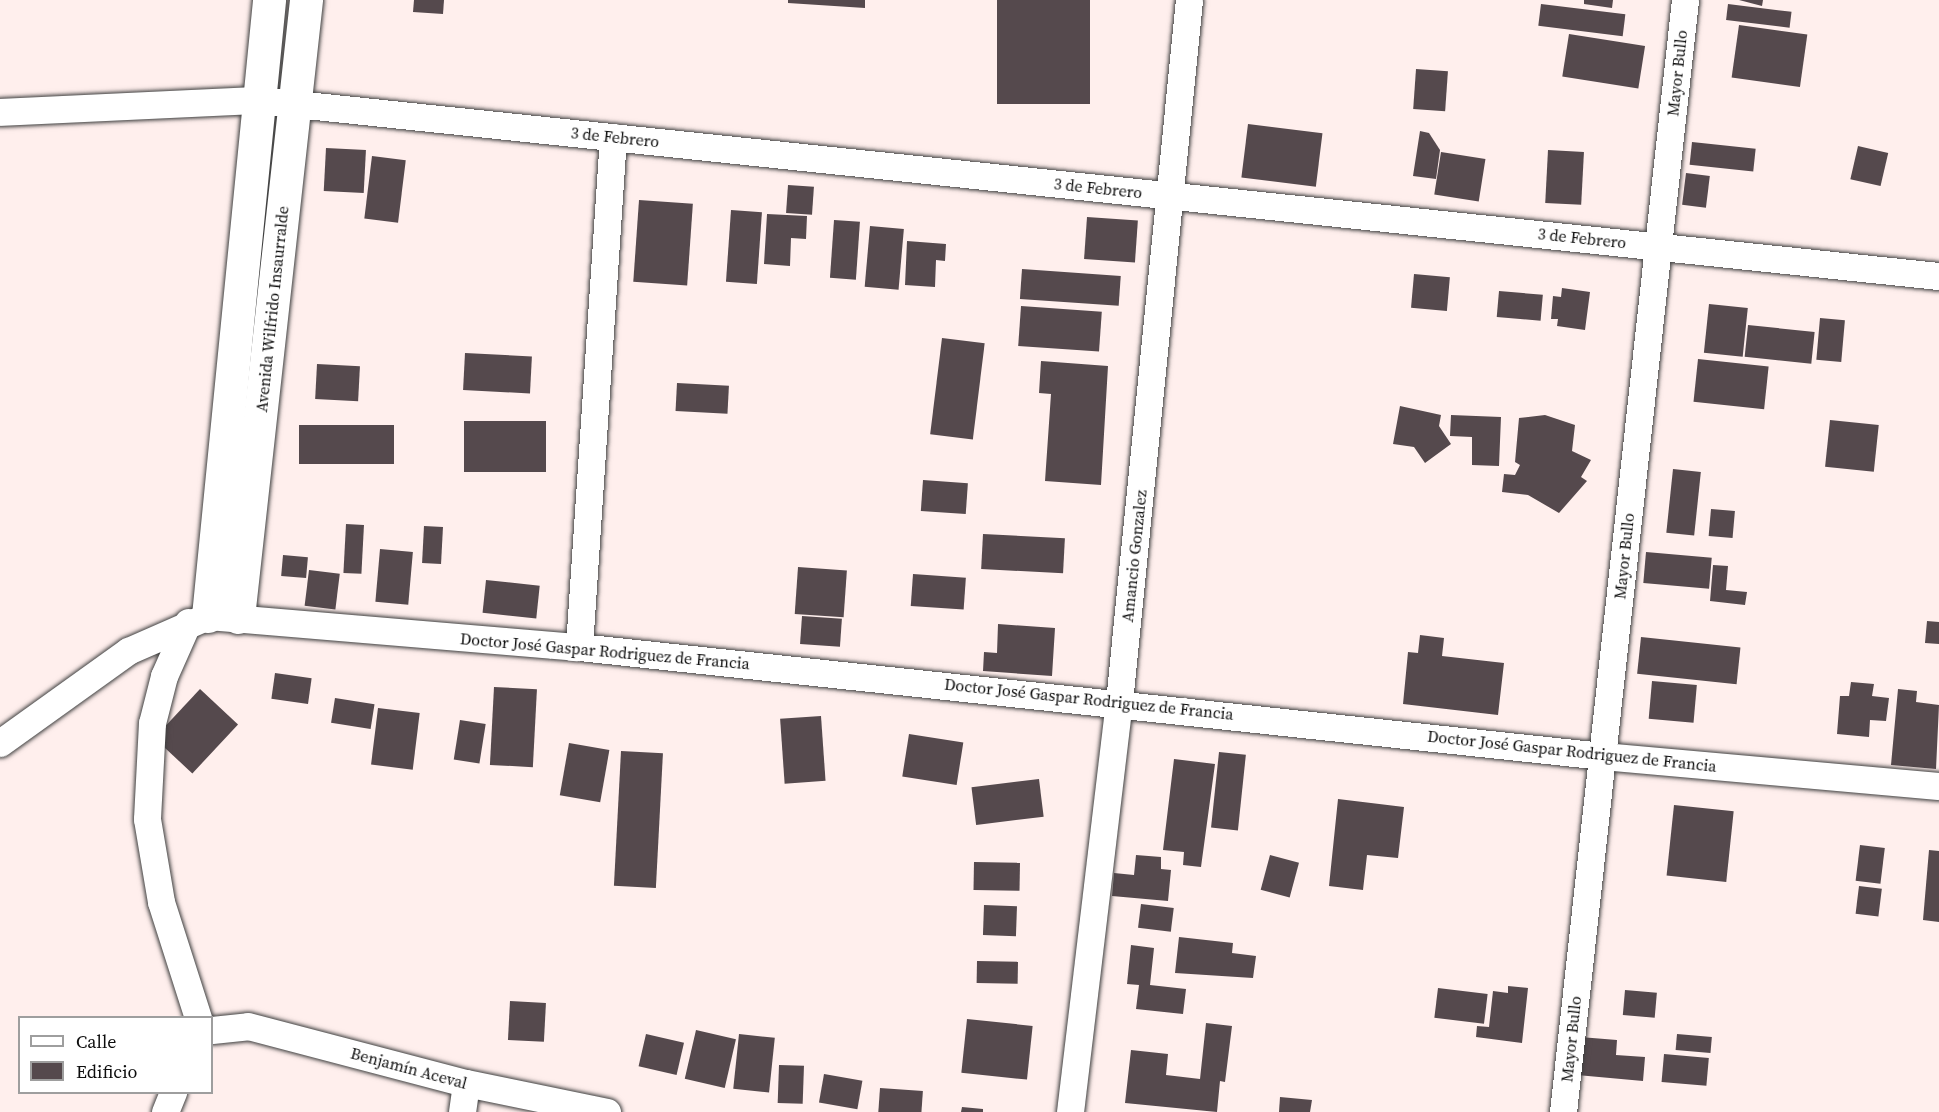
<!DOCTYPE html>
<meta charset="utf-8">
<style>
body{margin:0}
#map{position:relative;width:1939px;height:1112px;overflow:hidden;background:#ffefed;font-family:"Source Serif 4",serif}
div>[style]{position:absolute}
.building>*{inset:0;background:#55494d;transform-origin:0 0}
.roads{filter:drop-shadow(0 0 2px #404040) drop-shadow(0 0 2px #404040)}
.minor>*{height:27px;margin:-13.5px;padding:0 13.5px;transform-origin:13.5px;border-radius:13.5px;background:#fff}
.tertiary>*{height:33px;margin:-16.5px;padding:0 16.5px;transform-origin:16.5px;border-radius:16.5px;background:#fff}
span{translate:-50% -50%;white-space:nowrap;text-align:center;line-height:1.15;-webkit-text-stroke:6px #fff;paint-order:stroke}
.street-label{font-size:16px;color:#0d0d0d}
.legend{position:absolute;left:18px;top:1016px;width:195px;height:78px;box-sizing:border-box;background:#fff;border:2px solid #9e9e9e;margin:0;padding:8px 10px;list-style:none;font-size:18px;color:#0d0d0d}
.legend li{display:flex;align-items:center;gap:12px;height:30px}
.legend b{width:30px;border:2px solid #9e9e9e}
</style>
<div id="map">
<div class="building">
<i style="clip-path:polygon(414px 0,444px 0,443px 14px,413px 12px)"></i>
<i style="clip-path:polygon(788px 0,865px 0,865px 8px,788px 3px)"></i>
<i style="left:997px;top:0;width:93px;height:104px"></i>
<i style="clip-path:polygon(1584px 0,1613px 0,1612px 8px,1584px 4px)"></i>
<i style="clip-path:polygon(1739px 0,1763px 0,1762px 6px)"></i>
<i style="left:1541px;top:4px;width:85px;height:22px;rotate:7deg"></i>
<i style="left:1728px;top:4px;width:64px;height:16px;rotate:7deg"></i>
<i style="left:1739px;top:25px;width:69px;height:53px;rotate:8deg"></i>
<i style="left:1569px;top:34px;width:77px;height:43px;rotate:9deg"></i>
<i style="left:1416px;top:69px;width:32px;height:40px;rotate:4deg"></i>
<i style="left:1248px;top:124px;width:75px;height:54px;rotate:7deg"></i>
<i style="clip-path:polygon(1420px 131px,1429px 133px,1440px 150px,1436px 179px,1413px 176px)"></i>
<i style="left:1692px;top:142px;width:64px;height:23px;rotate:6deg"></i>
<i style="left:1858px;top:146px;width:31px;height:34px;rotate:13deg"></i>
<i style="left:326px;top:148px;width:40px;height:43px;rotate:3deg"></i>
<i style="left:1548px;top:150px;width:36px;height:53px;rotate:3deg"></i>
<i style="left:1441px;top:152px;width:45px;height:43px;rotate:9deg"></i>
<i style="left:372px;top:156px;width:34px;height:63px;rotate:7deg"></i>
<i style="left:1686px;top:173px;width:24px;height:32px;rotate:7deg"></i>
<i style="left:788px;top:185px;width:26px;height:28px;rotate:4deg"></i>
<i style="left:639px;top:200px;width:54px;height:82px;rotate:4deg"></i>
<i style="left:731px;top:210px;width:31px;height:72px;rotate:4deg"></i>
<i style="clip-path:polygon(767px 214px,807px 216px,806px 239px,791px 238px,790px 266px,764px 264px)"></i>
<i style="left:1087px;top:217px;width:51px;height:42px;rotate:4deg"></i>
<i style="left:834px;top:220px;width:26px;height:58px;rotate:4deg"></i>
<i style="left:870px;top:226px;width:34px;height:61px;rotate:5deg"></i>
<i style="clip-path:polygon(907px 241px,946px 244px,945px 261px,936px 260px,935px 287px,905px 285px)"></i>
<i style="left:1022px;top:269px;width:99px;height:30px;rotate:4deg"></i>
<i style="left:1414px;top:274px;width:36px;height:34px;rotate:5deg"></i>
<i style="clip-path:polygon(1562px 288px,1590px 292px,1585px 330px,1557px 326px,1558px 319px,1551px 319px,1553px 296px,1561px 297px)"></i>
<i style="left:1499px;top:291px;width:44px;height:26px;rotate:5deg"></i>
<i style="left:1709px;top:304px;width:39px;height:49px;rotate:6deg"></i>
<i style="left:1021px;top:306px;width:81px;height:40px;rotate:4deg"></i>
<i style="left:1820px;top:318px;width:25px;height:42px;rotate:5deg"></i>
<i style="left:1748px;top:325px;width:67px;height:32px;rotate:6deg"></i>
<i style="left:942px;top:338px;width:43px;height:97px;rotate:7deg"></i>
<i style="left:465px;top:353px;width:67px;height:37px;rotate:3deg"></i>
<i style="left:1698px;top:359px;width:71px;height:43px;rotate:6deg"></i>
<i style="clip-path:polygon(1041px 361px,1108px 366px,1101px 485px,1045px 481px,1051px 394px,1039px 393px)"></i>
<i style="left:317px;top:364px;width:43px;height:35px;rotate:3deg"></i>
<i style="left:677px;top:383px;width:52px;height:28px;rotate:3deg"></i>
<i style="clip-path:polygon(1400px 406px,1441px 415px,1439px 426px,1451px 444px,1425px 463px,1414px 447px,1393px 444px)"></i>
<i style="clip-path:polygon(1451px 415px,1501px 417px,1499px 466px,1472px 465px,1472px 437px,1450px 436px)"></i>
<i style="clip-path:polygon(1545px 415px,1575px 425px,1572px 451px,1591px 460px,1581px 477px,1587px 481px,1559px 513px,1528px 495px,1502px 492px,1504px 474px,1515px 475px,1520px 465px,1515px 462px,1519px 418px)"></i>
<i style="left:1830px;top:420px;width:49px;height:47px;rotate:6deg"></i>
<i style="left:464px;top:421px;width:82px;height:51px"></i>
<i style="left:299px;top:425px;width:95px;height:39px"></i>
<i style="left:1673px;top:469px;width:28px;height:64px;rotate:6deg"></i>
<i style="left:923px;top:480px;width:45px;height:31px;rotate:4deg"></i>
<i style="left:1711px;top:509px;width:24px;height:27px;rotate:5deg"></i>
<i style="left:346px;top:524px;width:18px;height:49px;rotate:3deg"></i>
<i style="left:424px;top:526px;width:19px;height:37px;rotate:3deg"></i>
<i style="left:983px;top:534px;width:82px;height:35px;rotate:3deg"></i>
<i style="left:380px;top:549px;width:33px;height:53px;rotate:5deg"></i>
<i style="left:1646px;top:552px;width:66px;height:31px;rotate:5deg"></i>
<i style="left:283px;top:555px;width:25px;height:21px;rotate:5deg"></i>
<i style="clip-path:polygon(1713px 565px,1728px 566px,1726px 590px,1747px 592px,1745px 605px,1710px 601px)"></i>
<i style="left:798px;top:567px;width:49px;height:47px;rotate:4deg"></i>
<i style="left:309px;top:570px;width:31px;height:36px;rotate:7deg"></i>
<i style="left:913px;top:574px;width:53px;height:32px;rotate:4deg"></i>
<i style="left:486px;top:580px;width:54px;height:33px;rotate:6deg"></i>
<i style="left:802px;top:616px;width:40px;height:28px;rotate:4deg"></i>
<i style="clip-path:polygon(1927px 621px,1939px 622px,1939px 644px,1925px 643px)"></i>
<i style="clip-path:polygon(998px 624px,1055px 628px,1052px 676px,983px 671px,984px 652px,997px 653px)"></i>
<i style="clip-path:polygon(1420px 635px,1444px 638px,1442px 656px,1504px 663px,1498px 715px,1403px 704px,1408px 652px,1418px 653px)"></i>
<i style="left:1641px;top:637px;width:100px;height:37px;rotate:6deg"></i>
<i style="left:275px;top:673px;width:37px;height:26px;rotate:8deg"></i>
<i style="left:1652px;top:681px;width:45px;height:38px;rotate:5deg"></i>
<i style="clip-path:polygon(1851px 682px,1874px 684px,1872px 696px,1889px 698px,1886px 721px,1870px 720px,1869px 737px,1837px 734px,1840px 696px,1849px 696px)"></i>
<i style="left:494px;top:687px;width:43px;height:78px;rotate:3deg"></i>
<i style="left:200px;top:689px;width:52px;height:67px;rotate:43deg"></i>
<i style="clip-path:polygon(1898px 689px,1917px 691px,1916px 702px,1939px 705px,1936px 769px,1891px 765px)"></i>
<i style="left:335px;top:698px;width:40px;height:25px;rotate:9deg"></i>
<i style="left:378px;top:708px;width:42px;height:57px;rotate:7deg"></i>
<i style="left:821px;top:716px;width:65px;height:41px;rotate:86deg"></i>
<i style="left:460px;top:720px;width:26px;height:40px;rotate:9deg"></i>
<i style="left:909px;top:734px;width:55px;height:43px;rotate:9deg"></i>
<i style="left:569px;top:743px;width:41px;height:53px;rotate:10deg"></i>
<i style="left:621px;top:751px;width:42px;height:135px;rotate:3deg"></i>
<i style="left:1219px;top:752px;width:27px;height:76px;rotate:6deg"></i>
<i style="clip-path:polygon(1174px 759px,1215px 764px,1201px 867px,1183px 865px,1184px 852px,1163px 850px)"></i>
<i style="left:1039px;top:779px;width:38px;height:68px;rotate:83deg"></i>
<i style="clip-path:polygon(1338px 799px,1404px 807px,1398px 858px,1367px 855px,1363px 890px,1329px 886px)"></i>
<i style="left:1674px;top:805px;width:60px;height:71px;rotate:6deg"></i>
<i style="left:1860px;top:845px;width:25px;height:36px;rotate:7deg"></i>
<i style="clip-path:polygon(1929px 850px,1939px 851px,1939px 922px,1923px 920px)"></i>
<i style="clip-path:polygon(1136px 855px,1161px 857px,1161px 869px,1171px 870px,1168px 901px,1112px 896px,1114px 873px,1134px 875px)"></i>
<i style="left:1270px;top:855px;width:30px;height:36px;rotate:15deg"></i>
<i style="left:974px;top:862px;width:46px;height:28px;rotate:1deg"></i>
<i style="left:1859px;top:886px;width:23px;height:28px;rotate:7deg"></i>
<i style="left:1141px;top:904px;width:33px;height:24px;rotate:7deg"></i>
<i style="left:984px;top:905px;width:33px;height:30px;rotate:2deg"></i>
<i style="clip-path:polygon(1179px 937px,1233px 943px,1232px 953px,1256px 956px,1253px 978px,1175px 973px)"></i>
<i style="clip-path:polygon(1131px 945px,1154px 948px,1150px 985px,1186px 989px,1183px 1014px,1136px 1009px,1139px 985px,1127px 984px)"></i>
<i style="left:977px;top:961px;width:41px;height:22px;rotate:1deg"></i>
<i style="clip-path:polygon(1508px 986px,1528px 988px,1522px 1043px,1476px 1037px,1477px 1026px,1489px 1027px,1493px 991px,1508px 993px)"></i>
<i style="left:1438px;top:988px;width:50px;height:30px;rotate:7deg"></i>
<i style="left:1625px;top:990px;width:32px;height:25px;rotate:5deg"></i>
<i style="left:510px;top:1001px;width:36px;height:39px;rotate:3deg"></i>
<i style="left:967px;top:1019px;width:66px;height:54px;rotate:6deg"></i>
<i style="clip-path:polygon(1206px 1023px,1232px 1026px,1225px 1082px,1220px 1081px,1217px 1112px,1125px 1103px,1131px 1050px,1168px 1054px,1166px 1075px,1200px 1079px)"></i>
<i style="left:696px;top:1030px;width:41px;height:50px;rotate:13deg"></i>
<i style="left:646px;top:1034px;width:39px;height:33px;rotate:13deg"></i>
<i style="left:739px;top:1034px;width:36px;height:55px;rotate:6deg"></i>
<i style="left:1677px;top:1034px;width:35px;height:16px;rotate:5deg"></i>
<i style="clip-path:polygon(1580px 1037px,1617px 1040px,1616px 1055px,1645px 1057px,1643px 1081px,1577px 1075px)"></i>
<i style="left:1664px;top:1054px;width:45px;height:28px;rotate:5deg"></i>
<i style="left:779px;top:1065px;width:25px;height:38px;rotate:2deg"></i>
<i style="left:824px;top:1074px;width:39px;height:29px;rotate:10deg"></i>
<i style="left:880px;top:1088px;width:43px;height:24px;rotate:4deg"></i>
<i style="clip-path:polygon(1280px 1097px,1312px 1100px,1310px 1112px,1279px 1112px)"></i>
<i style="clip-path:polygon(962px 1107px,983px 1109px,983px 1112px,961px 1112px)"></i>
</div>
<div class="roads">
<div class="minor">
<i style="left:0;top:112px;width:258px;rotate:-2.7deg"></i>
<i style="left:258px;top:100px;width:1690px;rotate:5.98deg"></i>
<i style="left:188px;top:622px;width:59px;rotate:114deg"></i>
<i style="left:164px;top:676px;width:49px;rotate:104.3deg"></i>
<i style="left:152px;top:723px;width:96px;rotate:93deg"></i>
<i style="left:147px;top:819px;width:84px;rotate:80.4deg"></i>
<i style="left:161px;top:902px;width:122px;rotate:72.3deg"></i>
<i style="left:579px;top:647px;width:511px;rotate:-86.19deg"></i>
<i style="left:0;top:743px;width:158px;rotate:-35.7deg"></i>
<i style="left:128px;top:651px;width:87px;rotate:-23.6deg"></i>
<i style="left:208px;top:616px;width:372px;rotate:4.8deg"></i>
<i style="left:579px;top:647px;width:1029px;rotate:6.08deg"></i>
<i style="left:1602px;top:756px;width:338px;rotate:5.1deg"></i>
<i style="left:212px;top:1030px;width:36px;rotate:-6deg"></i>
<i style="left:248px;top:1026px;width:225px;rotate:14.7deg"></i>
<i style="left:466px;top:1083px;width:144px;rotate:11.6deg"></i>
<i style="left:165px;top:1112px;width:22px;rotate:-68deg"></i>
<i style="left:462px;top:1112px;width:29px;rotate:-82deg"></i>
<i style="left:1070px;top:1112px;width:413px;rotate:-83.2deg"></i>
<i style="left:1119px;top:702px;width:705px;rotate:-84.31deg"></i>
<i style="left:1563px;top:1112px;width:1119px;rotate:-83.74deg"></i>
</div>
<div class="tertiary">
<i style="left:208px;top:616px;width:619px;rotate:-84.34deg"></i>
<i style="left:238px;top:617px;width:621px;rotate:-83.71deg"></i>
</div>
</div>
<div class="street-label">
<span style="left:1677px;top:73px;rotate:-84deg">Mayor Bullo</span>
<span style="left:615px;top:137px;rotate:6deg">3 de Febrero</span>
<span style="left:1098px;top:188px;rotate:6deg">3 de Febrero</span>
<span style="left:1582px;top:238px;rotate:6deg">3 de Febrero</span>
<span style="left:272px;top:309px;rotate:-84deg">Avenida Wilfrido Insaurralde</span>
<span style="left:1134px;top:556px;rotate:-84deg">Amancio Gonzalez</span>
<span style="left:1624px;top:556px;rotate:-84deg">Mayor Bullo</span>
<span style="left:605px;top:651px;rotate:5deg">Doctor José Gaspar Rodriguez de Francia</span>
<span style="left:1089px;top:699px;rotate:6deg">Doctor José Gaspar Rodriguez de Francia</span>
<span style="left:1572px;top:751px;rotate:6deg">Doctor José Gaspar Rodriguez de Francia</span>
<span style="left:1571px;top:1039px;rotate:-84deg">Mayor Bullo</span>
<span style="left:409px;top:1068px;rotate:15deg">Benjamín Aceval</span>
</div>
<ul class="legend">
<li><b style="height:8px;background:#fff"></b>Calle</li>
<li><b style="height:16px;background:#55494d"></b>Edificio</li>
</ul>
</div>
